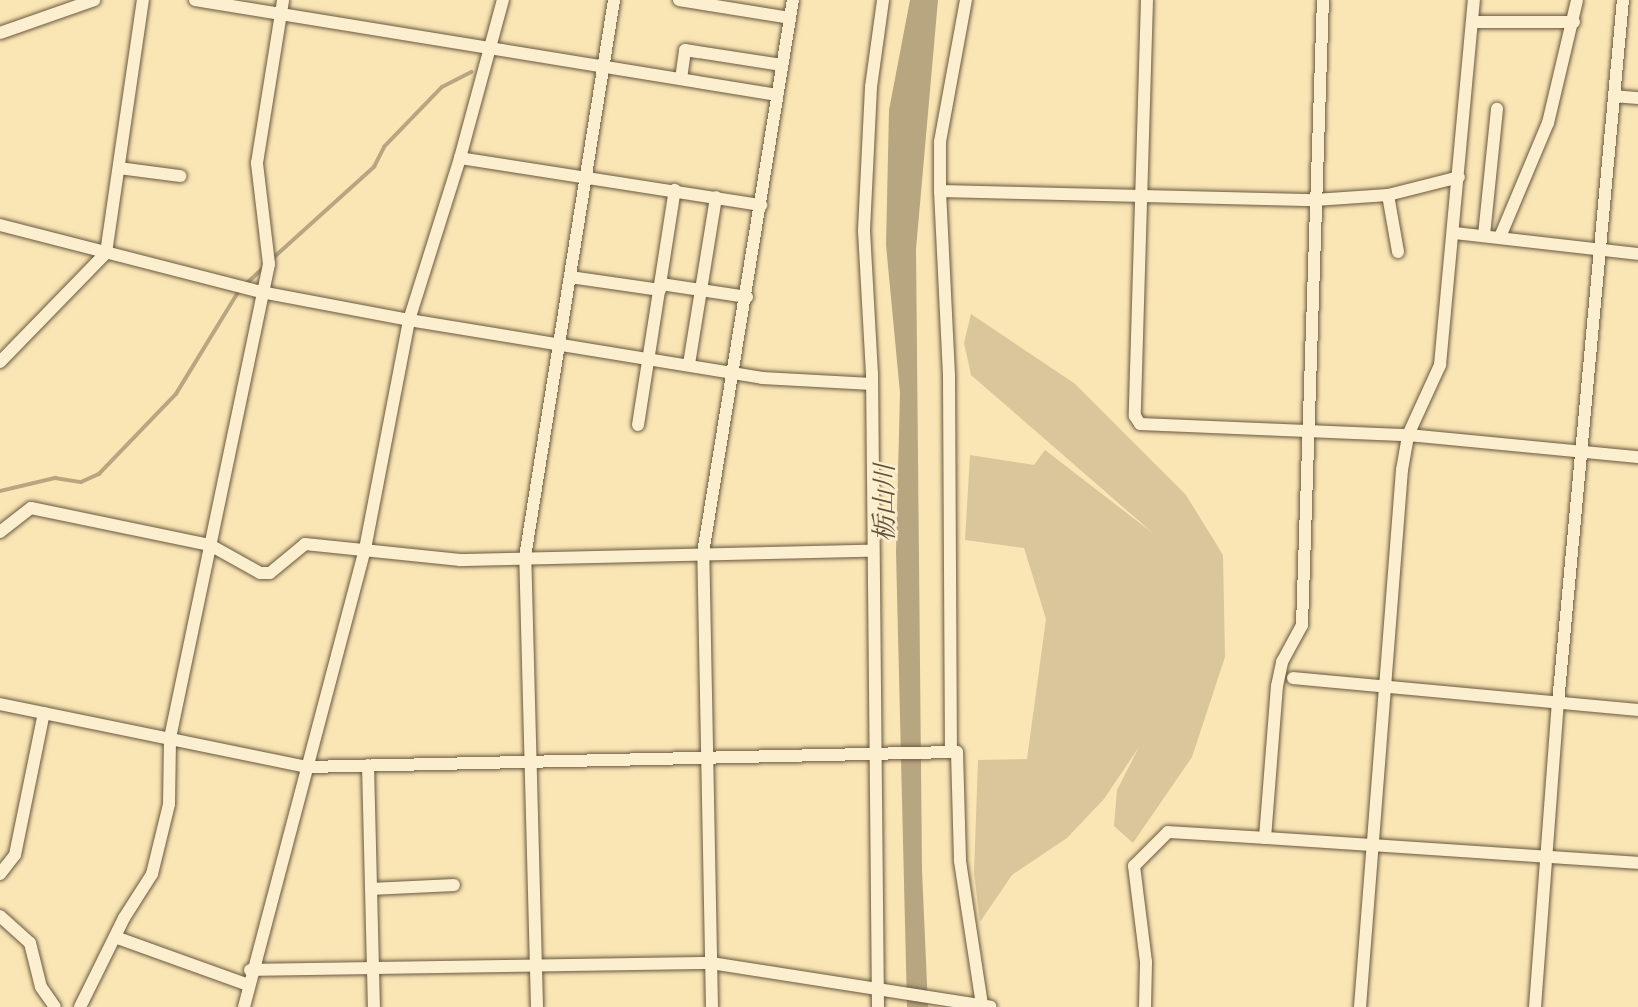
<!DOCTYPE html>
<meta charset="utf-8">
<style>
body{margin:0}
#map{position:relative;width:1638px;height:1007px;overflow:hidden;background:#fae6b5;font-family:"IM FELL Great Primer","Noto Serif JP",serif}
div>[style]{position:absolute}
.green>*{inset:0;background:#d9c69a}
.water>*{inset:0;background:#b8a680}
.stream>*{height:3.5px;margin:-1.75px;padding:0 1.75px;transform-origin:1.75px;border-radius:1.75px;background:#b8a680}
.roads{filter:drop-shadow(0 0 2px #68583f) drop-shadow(0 0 2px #68583f)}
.minor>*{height:12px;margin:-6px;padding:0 6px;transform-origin:6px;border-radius:6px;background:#fcefcf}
span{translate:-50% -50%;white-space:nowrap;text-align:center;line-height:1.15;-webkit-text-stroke:5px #fcefcf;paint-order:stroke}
.water-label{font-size:26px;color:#5e4e37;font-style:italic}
</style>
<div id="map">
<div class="green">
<i style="clip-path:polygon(971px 314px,1074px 383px,1186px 495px,1223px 555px,1225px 657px,1192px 757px,1133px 843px,1114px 826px,1117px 790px,1139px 747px,1104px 799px,1067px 838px,1012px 875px,980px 922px,974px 873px,978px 760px,1027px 759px,1046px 619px,1024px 548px,965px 540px,970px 455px,1034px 465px,1045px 450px,1154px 534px,971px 375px,964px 343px)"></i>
</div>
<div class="water">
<i style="clip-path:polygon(910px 0,938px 0,916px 249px,922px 870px,928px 1007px,907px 1007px,896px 552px,900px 393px,886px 245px,889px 110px)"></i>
</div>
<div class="stream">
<i style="left:271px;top:260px;width:139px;rotate:-42.1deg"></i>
<i style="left:374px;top:167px;width:22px;rotate:-63deg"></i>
<i style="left:384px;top:147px;width:83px;rotate:-46deg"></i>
<i style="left:442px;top:87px;width:33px;rotate:-27deg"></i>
<i style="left:246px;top:284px;width:23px;rotate:-43deg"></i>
<i style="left:0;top:491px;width:57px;rotate:-13.3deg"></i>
<i style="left:55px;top:478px;width:26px;rotate:9deg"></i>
<i style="left:81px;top:482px;width:20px;rotate:-24deg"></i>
<i style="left:99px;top:474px;width:111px;rotate:-46.1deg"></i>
<i style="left:176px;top:394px;width:123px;rotate:-58.6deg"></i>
</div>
<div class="roads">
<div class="minor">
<i style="left:195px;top:0;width:590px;rotate:9.27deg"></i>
<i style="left:679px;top:0;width:112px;rotate:9.2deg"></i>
<i style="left:966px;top:0;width:144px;rotate:100.4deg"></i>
<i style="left:940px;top:142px;width:49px;rotate:90deg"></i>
<i style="left:940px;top:191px;width:186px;rotate:87.2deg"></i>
<i style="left:949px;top:377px;width:375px;rotate:89.7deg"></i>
<i style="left:951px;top:752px;width:6px"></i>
<i style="left:957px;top:752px;width:109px;rotate:88.4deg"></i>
<i style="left:960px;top:861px;width:146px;rotate:81.3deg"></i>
<i style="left:1147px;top:0;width:416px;rotate:91.7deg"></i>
<i style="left:1135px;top:416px;width:9px;rotate:58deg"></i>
<i style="left:1140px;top:424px;width:268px;rotate:2.4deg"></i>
<i style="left:1408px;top:435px;width:231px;rotate:5.5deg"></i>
<i style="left:1472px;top:22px;width:102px"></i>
<i style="left:0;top:33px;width:100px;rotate:-19.3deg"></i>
<i style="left:681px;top:79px;width:29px;rotate:-82deg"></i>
<i style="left:685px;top:50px;width:98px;rotate:8.8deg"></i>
<i style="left:1614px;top:96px;width:24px;rotate:5deg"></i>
<i style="left:460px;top:158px;width:305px;rotate:8.9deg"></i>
<i style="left:119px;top:168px;width:62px;rotate:7.5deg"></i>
<i style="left:940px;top:191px;width:375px;rotate:1.4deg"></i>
<i style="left:1315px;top:200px;width:73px;rotate:-3.9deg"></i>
<i style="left:1388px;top:195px;width:73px;rotate:-14.2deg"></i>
<i style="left:1388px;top:195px;width:58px;rotate:80deg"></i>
<i style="left:0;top:225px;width:269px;rotate:14.4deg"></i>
<i style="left:261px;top:292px;width:151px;rotate:10.7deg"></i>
<i style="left:409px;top:320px;width:358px;rotate:9.3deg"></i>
<i style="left:762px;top:378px;width:110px;rotate:3.1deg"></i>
<i style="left:1454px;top:233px;width:185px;rotate:6.5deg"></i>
<i style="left:1484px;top:235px;width:127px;rotate:-84.1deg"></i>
<i style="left:1500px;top:237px;width:124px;rotate:-67.2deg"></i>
<i style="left:1548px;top:123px;width:126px;rotate:-76.7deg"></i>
<i style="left:570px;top:277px;width:91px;rotate:8.2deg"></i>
<i style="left:661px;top:284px;width:87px;rotate:8.6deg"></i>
<i style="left:0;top:362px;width:152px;rotate:-45.8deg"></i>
<i style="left:106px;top:253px;width:256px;rotate:-81.7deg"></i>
<i style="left:689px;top:364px;width:169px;rotate:-80.8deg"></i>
<i style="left:638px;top:425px;width:238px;rotate:-81.1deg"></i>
<i style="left:0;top:532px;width:39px;rotate:-38deg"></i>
<i style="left:31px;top:508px;width:183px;rotate:11.7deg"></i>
<i style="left:210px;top:545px;width:57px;rotate:29.2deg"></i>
<i style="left:260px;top:573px;width:10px"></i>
<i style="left:270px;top:573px;width:45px;rotate:-39.6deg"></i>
<i style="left:305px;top:544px;width:156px;rotate:5.9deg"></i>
<i style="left:460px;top:560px;width:412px;rotate:-1.3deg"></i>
<i style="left:1293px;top:678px;width:346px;rotate:5.3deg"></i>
<i style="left:0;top:704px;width:313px;rotate:11.6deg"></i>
<i style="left:307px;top:767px;width:644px;rotate:-1.33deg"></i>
<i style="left:368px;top:765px;width:242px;rotate:88.6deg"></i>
<i style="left:1265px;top:838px;width:374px;rotate:3.8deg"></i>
<i style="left:0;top:874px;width:24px;rotate:-52deg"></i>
<i style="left:15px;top:855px;width:145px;rotate:-78.5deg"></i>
<i style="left:371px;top:889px;width:83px;rotate:-2.8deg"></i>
<i style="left:0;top:916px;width:40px;rotate:42deg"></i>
<i style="left:30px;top:943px;width:45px;rotate:76deg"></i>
<i style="left:41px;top:987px;width:24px;rotate:55deg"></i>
<i style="left:115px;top:937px;width:141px;rotate:19.8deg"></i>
<i style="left:250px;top:970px;width:461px;rotate:-0.9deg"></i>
<i style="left:711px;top:963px;width:283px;rotate:8.9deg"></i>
<i style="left:80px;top:1007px;width:99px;rotate:-63.7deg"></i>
<i style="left:124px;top:918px;width:52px;rotate:-57.5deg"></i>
<i style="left:152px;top:874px;width:72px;rotate:-76.3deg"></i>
<i style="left:169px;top:804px;width:66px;rotate:-89.1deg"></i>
<i style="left:170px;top:738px;width:484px;rotate:-78.2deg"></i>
<i style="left:269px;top:264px;width:102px;rotate:-96.8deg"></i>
<i style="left:257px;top:163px;width:165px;rotate:-80.9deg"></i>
<i style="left:244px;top:1007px;width:474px;rotate:-75.2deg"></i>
<i style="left:365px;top:549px;width:233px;rotate:-79.1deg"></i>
<i style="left:409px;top:320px;width:170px;rotate:-72.5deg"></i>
<i style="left:460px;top:158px;width:164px;rotate:-74.8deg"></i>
<i style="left:537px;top:1007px;width:450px;rotate:-91.5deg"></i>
<i style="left:525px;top:557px;width:564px;rotate:-80.92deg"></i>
<i style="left:712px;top:1007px;width:454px;rotate:-91.1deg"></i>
<i style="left:703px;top:553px;width:560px;rotate:-80.76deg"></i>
<i style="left:878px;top:1007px;width:633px;rotate:-90.54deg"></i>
<i style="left:872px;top:374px;width:144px;rotate:-93.2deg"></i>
<i style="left:864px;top:230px;width:143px;rotate:-87.2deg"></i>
<i style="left:871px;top:87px;width:88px;rotate:-82.1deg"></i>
<i style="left:1145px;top:1007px;width:45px;rotate:-88.7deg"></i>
<i style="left:1146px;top:962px;width:97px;rotate:-97.1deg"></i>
<i style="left:1134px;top:866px;width:48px;rotate:-45deg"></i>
<i style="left:1168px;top:832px;width:97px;rotate:3.5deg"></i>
<i style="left:1265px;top:838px;width:152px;rotate:-85.5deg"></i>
<i style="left:1277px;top:686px;width:25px;rotate:-78deg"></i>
<i style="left:1282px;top:662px;width:42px;rotate:-61.6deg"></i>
<i style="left:1302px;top:625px;width:625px;rotate:-88.08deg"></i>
<i style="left:1360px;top:1007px;width:539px;rotate:-85.53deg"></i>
<i style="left:1402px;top:470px;width:36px;rotate:-80deg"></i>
<i style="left:1408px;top:435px;width:77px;rotate:-65.4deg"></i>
<i style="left:1440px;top:365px;width:367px;rotate:-84.7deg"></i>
<i style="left:1535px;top:1007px;width:305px;rotate:-85.7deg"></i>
<i style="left:1558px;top:703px;width:706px;rotate:-84.72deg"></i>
</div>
</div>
<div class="water-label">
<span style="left:885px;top:503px;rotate:-90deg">栃山川</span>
</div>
</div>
